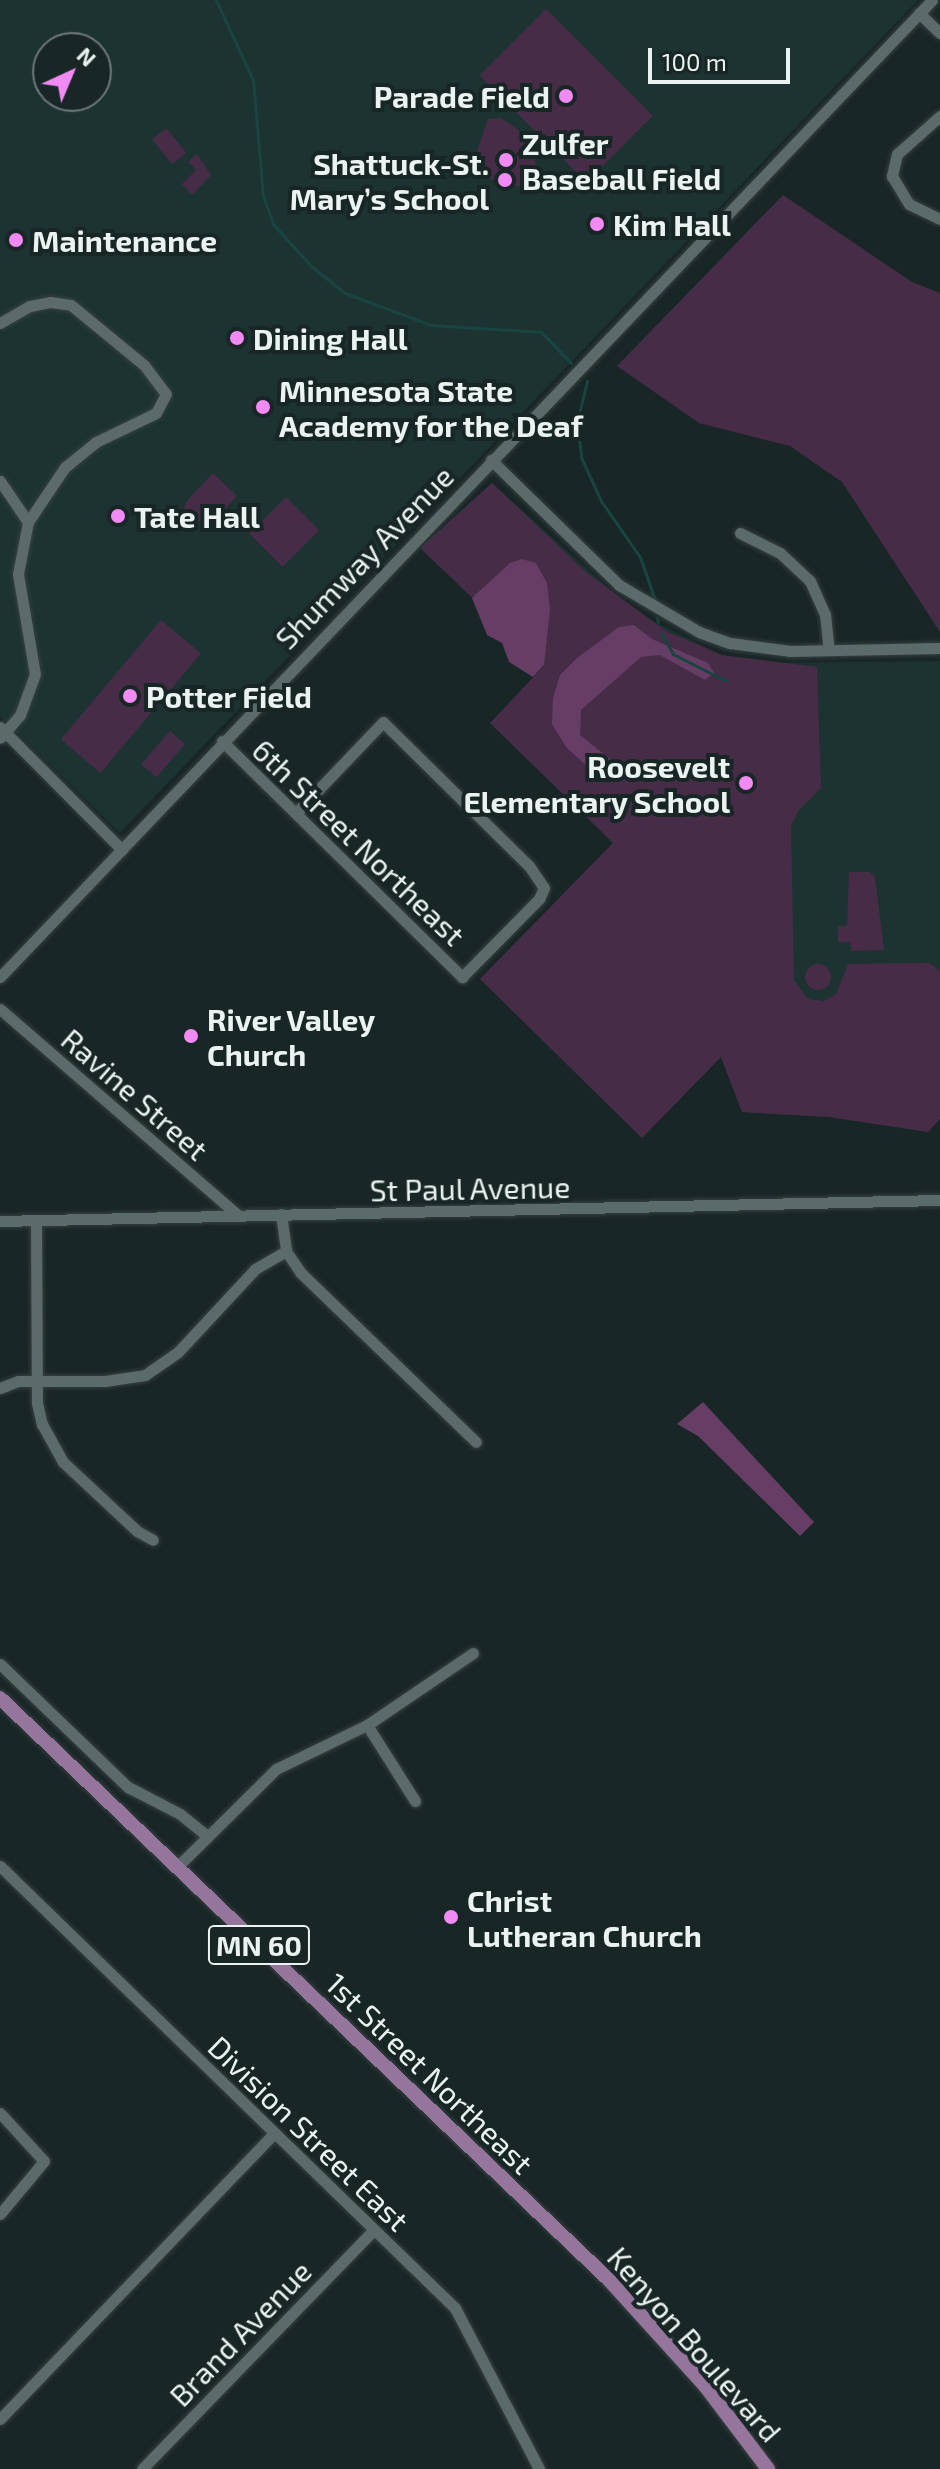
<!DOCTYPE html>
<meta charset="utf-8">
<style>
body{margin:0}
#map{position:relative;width:940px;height:2469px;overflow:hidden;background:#182625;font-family:"Exo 2",sans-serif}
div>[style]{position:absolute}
.built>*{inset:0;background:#1c3331}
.green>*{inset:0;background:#472c48;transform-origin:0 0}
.round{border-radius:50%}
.forest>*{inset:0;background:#653d65}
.stream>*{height:3px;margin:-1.5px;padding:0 1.5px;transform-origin:1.5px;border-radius:1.5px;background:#184542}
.roads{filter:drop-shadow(0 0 2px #364140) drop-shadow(0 0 2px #364140)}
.minor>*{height:11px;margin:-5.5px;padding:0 5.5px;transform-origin:5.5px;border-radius:5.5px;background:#5b6b69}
.major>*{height:14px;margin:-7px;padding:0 7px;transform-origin:7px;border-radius:7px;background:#96759d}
.dots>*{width:22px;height:22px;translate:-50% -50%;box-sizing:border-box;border:4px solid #182625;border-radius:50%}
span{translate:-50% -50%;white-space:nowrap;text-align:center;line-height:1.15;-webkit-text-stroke:8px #182625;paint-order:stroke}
.shield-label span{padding:2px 6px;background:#182625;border:2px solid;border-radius:6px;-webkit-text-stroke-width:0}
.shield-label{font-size:28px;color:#eaf3f2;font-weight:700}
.poi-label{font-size:30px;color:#eaf3f2;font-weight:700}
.right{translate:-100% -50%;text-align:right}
.left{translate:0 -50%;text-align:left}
.street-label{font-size:30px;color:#eaf3f2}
.north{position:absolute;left:32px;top:32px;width:80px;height:80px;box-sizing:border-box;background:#182625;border:2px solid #6c7877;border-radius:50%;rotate:44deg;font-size:22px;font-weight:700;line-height:32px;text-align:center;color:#eaf3f2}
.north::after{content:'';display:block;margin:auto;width:28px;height:36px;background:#f18af4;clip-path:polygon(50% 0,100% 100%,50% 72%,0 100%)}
.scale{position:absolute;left:648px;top:48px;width:142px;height:36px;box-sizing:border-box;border:4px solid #eaf3f2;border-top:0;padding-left:10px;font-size:24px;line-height:28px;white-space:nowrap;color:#eaf3f2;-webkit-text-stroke:6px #182625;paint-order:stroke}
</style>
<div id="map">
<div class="built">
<i style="clip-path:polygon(evenodd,0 0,918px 0,120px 833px,0 716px,0 0,48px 48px,96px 48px,96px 96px,48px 96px,48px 48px)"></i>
<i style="clip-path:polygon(492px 483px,635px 612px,721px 655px,758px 663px,940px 661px,940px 1119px,928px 1132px,829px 1117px,742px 1112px,721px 1057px,642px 1138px,480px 979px,613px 843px,490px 723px,544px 666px,420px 548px)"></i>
</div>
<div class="green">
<i style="left:546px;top:9px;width:151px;height:94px;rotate:45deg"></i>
<i style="clip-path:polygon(501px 118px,533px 140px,536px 168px,528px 189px,477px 175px,472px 166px,488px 119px)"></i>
<i style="left:166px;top:128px;width:32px;height:18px;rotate:51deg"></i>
<i style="clip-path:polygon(197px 154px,211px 175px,192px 195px,182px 184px,196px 170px,188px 162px)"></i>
<i style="clip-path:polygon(783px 195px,912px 282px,940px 293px,940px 632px,842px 482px,790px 446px,699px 423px,617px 366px)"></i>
<i style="clip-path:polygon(213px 473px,237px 496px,209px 527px,184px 513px,185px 503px)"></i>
<i style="clip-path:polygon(492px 483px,586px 572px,666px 631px,722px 655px,817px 667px,821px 788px,798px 811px,791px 826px,794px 980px,808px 999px,824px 1001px,836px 994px,848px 964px,929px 963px,940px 971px,940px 1119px,928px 1132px,829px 1117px,742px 1112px,721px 1057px,642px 1138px,480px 979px,613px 843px,490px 723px,544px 666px,420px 548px)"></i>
<i style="left:286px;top:497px;width:47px;height:52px;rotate:45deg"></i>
<i style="left:161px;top:620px;width:52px;height:156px;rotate:40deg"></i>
<i style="left:170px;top:731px;width:20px;height:44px;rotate:41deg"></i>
<i style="clip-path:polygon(849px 872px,870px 872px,875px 877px,884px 950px,851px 951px,850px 942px,838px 942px,838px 926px,847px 926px)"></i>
<i class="round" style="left:805px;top:964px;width:26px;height:26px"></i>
</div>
<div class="forest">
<i style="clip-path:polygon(522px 559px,536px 563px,547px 583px,550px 610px,544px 665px,533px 677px,509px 662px,502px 643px,487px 635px,472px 598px,510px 563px)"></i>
<i style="clip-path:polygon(634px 625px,652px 639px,708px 663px,714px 673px,705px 680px,660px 655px,641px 657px,581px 710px,580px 735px,615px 763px,613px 776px,603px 781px,566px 747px,552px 724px,553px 698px,560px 675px,577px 658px,619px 627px)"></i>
<i style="clip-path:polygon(703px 1402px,814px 1522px,800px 1536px,698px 1436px,677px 1424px)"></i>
</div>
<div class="stream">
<i style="left:216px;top:0;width:88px;rotate:65.2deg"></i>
<i style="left:253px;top:80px;width:116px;rotate:85.1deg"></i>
<i style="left:263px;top:196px;width:30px;rotate:70deg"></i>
<i style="left:273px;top:224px;width:57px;rotate:47.9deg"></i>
<i style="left:311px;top:266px;width:43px;rotate:38.5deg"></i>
<i style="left:345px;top:293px;width:92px;rotate:20.4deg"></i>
<i style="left:431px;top:325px;width:110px;rotate:3.6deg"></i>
<i style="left:541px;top:332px;width:43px;rotate:45.9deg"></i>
<i style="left:587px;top:381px;width:42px;rotate:103.7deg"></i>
<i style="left:577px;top:422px;width:35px;rotate:83deg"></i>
<i style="left:581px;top:457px;width:48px;rotate:65.6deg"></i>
<i style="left:601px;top:501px;width:68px;rotate:55.1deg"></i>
<i style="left:640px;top:557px;width:49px;rotate:70.8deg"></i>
<i style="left:657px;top:618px;width:4px;rotate:76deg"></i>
<i style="left:661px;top:633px;width:24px;rotate:60deg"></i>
<i style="left:673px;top:654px;width:59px;rotate:27deg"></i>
</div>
<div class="roads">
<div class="minor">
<i style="left:919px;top:13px;width:29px;rotate:44deg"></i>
<i style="left:940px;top:116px;width:57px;rotate:138.5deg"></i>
<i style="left:897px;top:154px;width:23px;rotate:103deg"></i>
<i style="left:892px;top:176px;width:33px;rotate:59deg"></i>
<i style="left:909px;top:204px;width:34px;rotate:26deg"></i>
<i style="left:0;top:323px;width:34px;rotate:-30deg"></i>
<i style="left:30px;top:306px;width:20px;rotate:-11deg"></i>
<i style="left:50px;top:302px;width:21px;rotate:8deg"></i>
<i style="left:71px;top:305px;width:94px;rotate:39.4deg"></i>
<i style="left:144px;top:365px;width:36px;rotate:53deg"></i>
<i style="left:166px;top:394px;width:21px;rotate:118deg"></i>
<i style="left:156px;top:413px;width:67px;rotate:154.2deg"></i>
<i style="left:96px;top:442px;width:40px;rotate:141deg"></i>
<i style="left:65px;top:467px;width:66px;rotate:123.9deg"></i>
<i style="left:28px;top:522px;width:53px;rotate:100.9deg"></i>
<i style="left:18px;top:574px;width:101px;rotate:80.4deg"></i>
<i style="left:35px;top:674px;width:44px;rotate:110.1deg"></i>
<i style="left:20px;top:715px;width:30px;rotate:131deg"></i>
<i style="left:491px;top:460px;width:179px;rotate:44.3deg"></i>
<i style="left:619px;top:585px;width:93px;rotate:30.4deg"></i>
<i style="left:699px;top:632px;width:33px;rotate:20deg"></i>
<i style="left:730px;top:643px;width:61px;rotate:7.6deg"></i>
<i style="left:790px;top:651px;width:150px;rotate:-1.1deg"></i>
<i style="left:0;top:481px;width:50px;rotate:55.7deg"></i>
<i style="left:740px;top:533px;width:45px;rotate:26.6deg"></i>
<i style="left:780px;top:553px;width:41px;rotate:43deg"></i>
<i style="left:810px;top:581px;width:36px;rotate:66deg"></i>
<i style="left:825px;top:614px;width:36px;rotate:84deg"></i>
<i style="left:0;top:727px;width:173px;rotate:45.2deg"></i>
<i style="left:222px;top:741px;width:337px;rotate:44.5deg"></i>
<i style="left:462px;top:977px;width:110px;rotate:-45.4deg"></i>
<i style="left:539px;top:899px;width:12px;rotate:-66deg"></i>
<i style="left:544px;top:888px;width:27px;rotate:-124deg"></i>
<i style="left:529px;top:866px;width:205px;rotate:-135.4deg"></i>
<i style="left:383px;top:722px;width:126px;rotate:133.7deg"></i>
<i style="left:0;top:977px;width:1350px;rotate:-46.35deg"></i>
<i style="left:0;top:1009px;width:315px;rotate:40.9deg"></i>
<i style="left:281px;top:1214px;width:37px;rotate:82deg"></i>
<i style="left:286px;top:1251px;width:27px;rotate:56deg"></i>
<i style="left:301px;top:1273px;width:243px;rotate:44deg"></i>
<i style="left:36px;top:1220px;width:183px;rotate:89.7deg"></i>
<i style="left:37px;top:1403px;width:22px;rotate:77deg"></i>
<i style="left:42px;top:1424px;width:43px;rotate:61.1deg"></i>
<i style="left:63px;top:1462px;width:101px;rotate:43deg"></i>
<i style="left:137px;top:1531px;width:18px;rotate:29deg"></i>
<i style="left:0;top:1221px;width:940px;rotate:-1.28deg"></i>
<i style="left:0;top:1388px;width:19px;rotate:-21deg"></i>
<i style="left:18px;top:1381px;width:87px"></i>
<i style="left:105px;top:1381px;width:40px;rotate:-8.5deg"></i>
<i style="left:145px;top:1375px;width:40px;rotate:-34.9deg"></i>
<i style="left:178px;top:1352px;width:113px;rotate:-47.1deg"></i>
<i style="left:255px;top:1269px;width:36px;rotate:-30deg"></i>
<i style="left:0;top:1664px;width:178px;rotate:43.9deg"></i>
<i style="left:128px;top:1787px;width:59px;rotate:27.4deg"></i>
<i style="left:180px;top:1814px;width:35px;rotate:39deg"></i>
<i style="left:367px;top:1725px;width:90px;rotate:57.7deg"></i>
<i style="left:0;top:1866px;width:634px;rotate:44.17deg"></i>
<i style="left:455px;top:2308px;width:182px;rotate:62.4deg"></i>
<i style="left:177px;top:1867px;width:139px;rotate:-44.7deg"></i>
<i style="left:276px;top:1769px;width:101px;rotate:-25.8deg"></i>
<i style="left:367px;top:1725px;width:128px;rotate:-34.2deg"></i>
<i style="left:0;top:2113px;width:65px;rotate:47.5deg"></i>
<i style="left:44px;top:2161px;width:69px;rotate:129.7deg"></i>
<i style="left:0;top:2419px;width:396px;rotate:-46.2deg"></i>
<i style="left:142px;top:2469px;width:333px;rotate:-45.9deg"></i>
</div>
<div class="major">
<i style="left:0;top:1698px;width:842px;rotate:43.7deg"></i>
<i style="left:609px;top:2280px;width:144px;rotate:47.8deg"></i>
<i style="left:706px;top:2387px;width:103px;rotate:52.9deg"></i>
</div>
</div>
<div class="dots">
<i style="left:566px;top:96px;background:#f18af4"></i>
<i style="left:506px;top:160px;background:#f18af4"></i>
<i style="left:505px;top:180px;background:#f18af4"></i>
<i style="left:597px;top:224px;background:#f18af4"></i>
<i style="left:16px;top:240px;background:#f18af4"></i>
<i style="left:237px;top:338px;background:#f18af4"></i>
<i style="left:263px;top:407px;background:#f18af4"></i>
<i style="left:118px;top:516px;background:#f18af4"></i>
<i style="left:130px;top:696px;background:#f18af4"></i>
<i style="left:746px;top:783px;background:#f18af4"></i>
<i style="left:191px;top:1036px;background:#f18af4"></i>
<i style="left:451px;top:1917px;background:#f18af4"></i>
</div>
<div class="shield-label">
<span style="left:259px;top:1945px">MN 60</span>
</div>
<div class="poi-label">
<span class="right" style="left:550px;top:96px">Parade Field</span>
<span class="left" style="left:522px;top:160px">Zulfer<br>Baseball Field</span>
<span class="right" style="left:489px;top:180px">Shattuck-St.<br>Mary’s School</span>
<span class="left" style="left:613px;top:224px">Kim Hall</span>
<span class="left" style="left:32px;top:240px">Maintenance</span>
<span class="left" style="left:253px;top:338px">Dining Hall</span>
<span class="left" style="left:279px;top:407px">Minnesota State<br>Academy for the Deaf</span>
<span class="left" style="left:134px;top:516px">Tate Hall</span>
<span class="left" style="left:146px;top:696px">Potter Field</span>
<span class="right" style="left:730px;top:783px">Roosevelt<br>Elementary School</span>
<span class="left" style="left:207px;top:1036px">River Valley<br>Church</span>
<span class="left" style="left:467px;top:1917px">Christ<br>Lutheran Church</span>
</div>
<div class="street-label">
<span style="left:364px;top:557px;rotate:-46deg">Shumway Avenue</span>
<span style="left:359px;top:842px;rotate:44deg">6th Street Northeast</span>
<span style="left:135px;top:1094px;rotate:41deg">Ravine Street</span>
<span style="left:470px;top:1188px;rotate:-1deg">St Paul Avenue</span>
<span style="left:430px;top:2073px;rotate:44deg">1st Street Northeast</span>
<span style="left:309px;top:2133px;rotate:44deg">Division Street East</span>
<span style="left:240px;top:2333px;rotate:-46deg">Brand Avenue</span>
<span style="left:695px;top:2344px;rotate:49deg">Kenyon Boulevard</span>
</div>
<div class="north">N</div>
<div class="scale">100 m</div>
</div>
